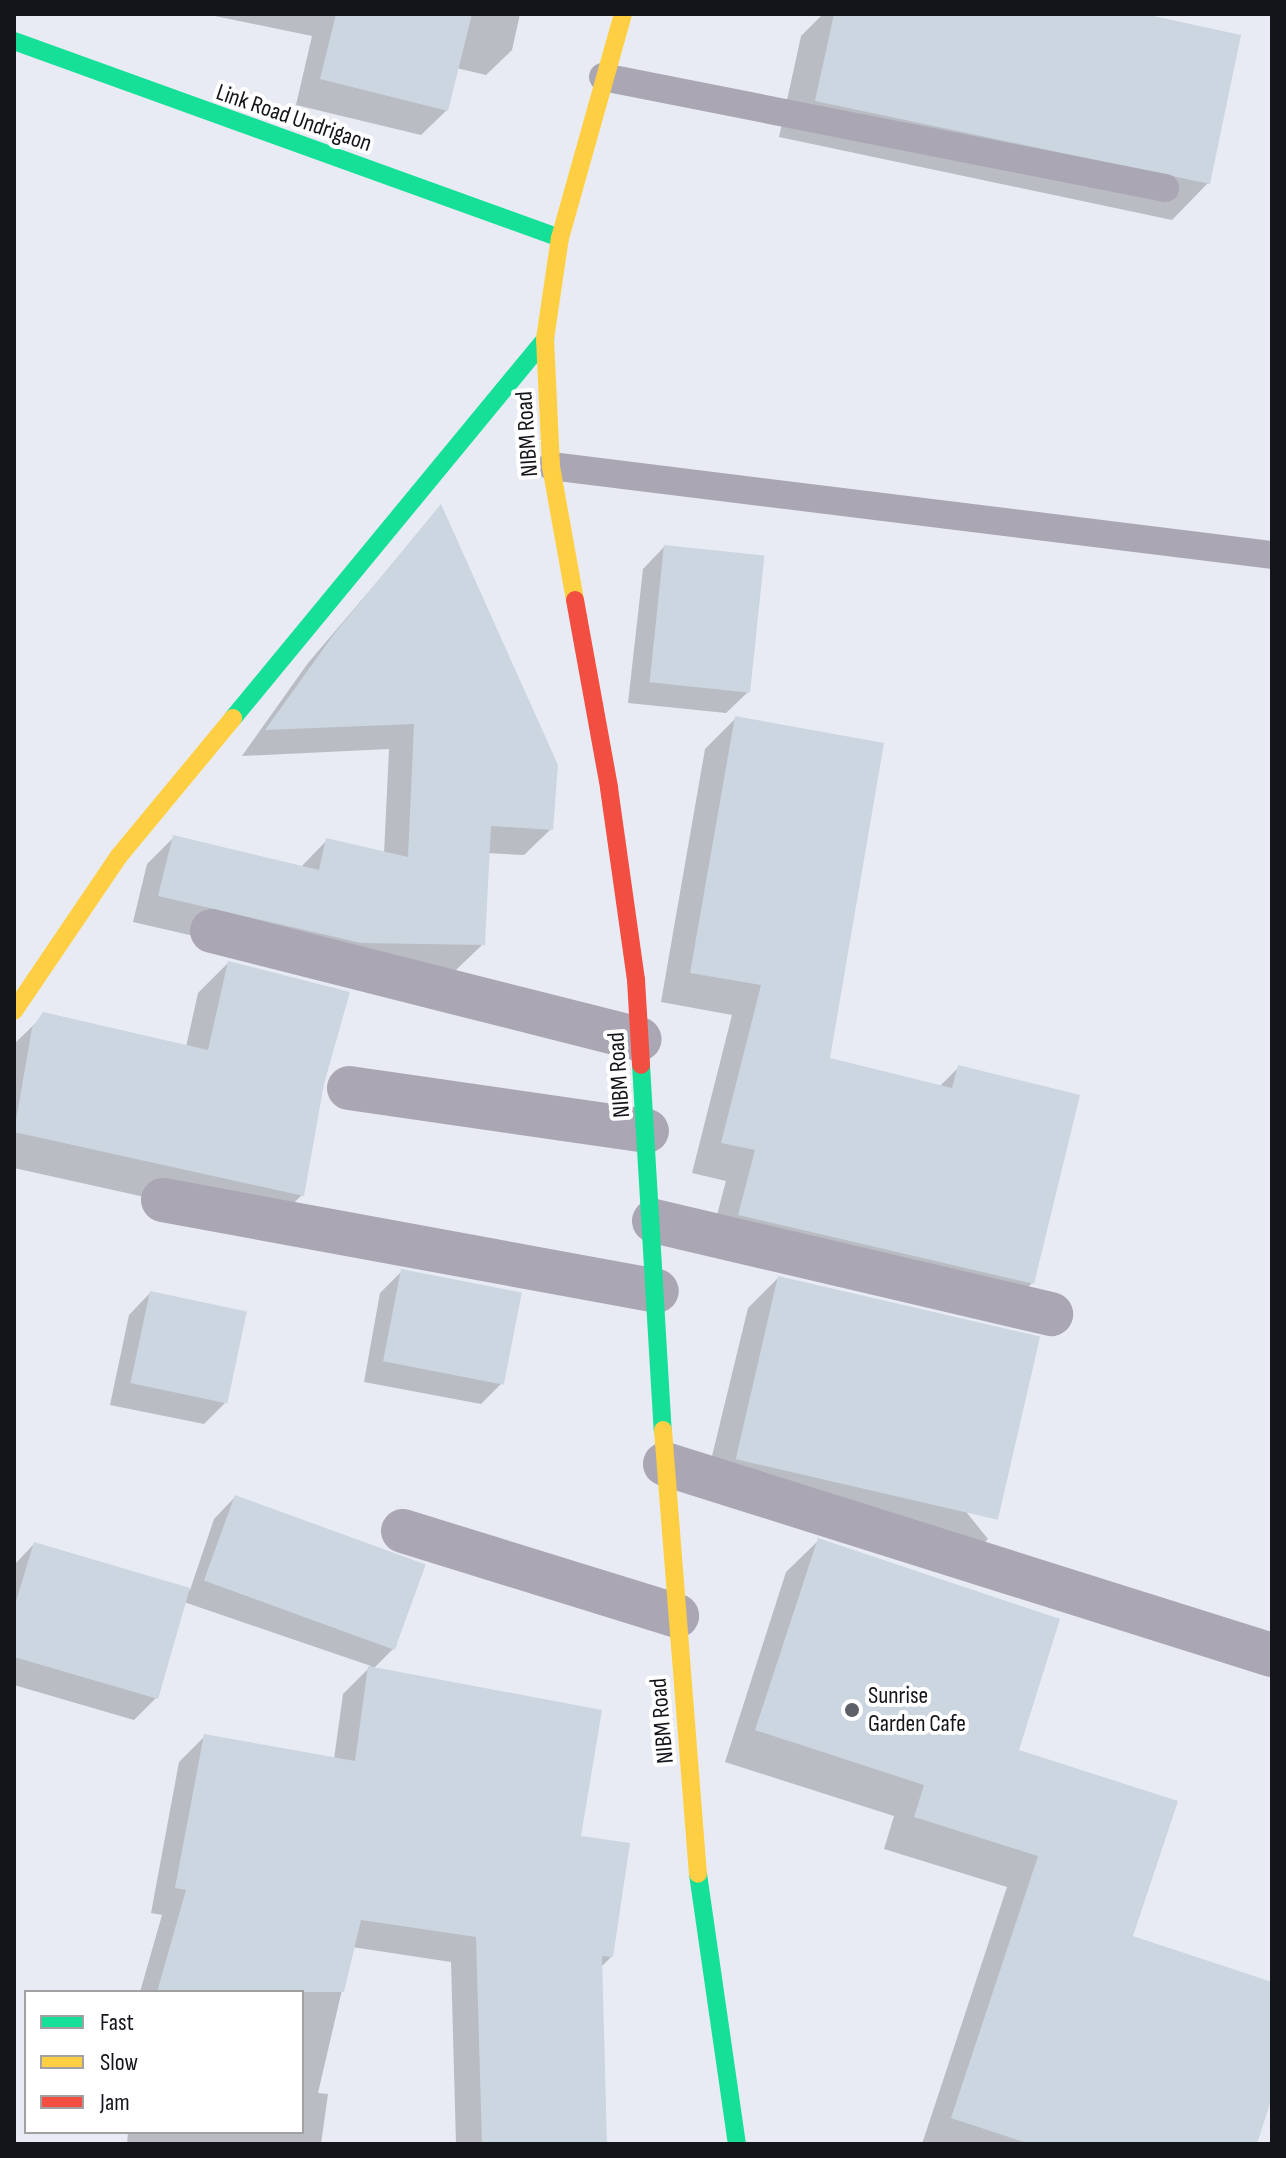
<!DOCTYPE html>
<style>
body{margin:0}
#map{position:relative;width:1286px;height:2158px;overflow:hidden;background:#e8ebf4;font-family:"Sofia Sans Condensed",sans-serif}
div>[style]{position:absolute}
.shadow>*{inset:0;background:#0003}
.building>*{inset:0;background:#ccd6e0;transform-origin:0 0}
.lane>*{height:28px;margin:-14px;padding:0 14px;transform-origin:14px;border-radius:14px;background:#aaa6b3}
.street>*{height:44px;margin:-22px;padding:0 22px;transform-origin:22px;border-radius:22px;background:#aaa6b3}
.fast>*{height:18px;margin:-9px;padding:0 9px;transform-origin:9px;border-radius:9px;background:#16e098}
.slow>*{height:18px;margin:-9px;padding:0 9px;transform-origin:9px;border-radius:9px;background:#ffcf43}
.jam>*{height:18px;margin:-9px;padding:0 9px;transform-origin:9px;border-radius:9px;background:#f24e42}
.dots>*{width:22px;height:22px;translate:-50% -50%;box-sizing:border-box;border:4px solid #fff;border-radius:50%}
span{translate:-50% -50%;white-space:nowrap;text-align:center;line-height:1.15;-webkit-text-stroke:8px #fff;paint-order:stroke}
.street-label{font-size:24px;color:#13151b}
.poi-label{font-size:24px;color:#13151b}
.left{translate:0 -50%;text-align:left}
.frame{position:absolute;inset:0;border:16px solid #13151b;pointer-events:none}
.legend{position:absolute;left:24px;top:1990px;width:280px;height:144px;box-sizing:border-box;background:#fff;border:2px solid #a1a1a4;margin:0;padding:10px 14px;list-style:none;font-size:24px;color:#13151b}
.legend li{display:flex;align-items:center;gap:16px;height:40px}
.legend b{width:40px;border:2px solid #a1a1a4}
</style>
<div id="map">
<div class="shadow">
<i style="clip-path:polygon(205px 14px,520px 14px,512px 50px,486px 75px,456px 68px,447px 110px,421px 135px,296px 105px,312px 36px)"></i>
<i style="clip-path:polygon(823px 14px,1134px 14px,1208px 183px,1172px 220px,779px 137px,801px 36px)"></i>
<i style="clip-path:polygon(440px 508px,551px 829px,524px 855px,487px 853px,483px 944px,456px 970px,333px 968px,133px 922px,147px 864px,174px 837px,300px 868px,327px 840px,384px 854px,389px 749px,242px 756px,308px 663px)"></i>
<i style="clip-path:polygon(664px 547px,748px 692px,726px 713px,628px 703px,643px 569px)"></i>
<i style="clip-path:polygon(735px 719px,827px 1059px,939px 1087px,959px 1067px,1032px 1283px,1002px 1314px,709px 1245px,726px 1181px,692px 1173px,732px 1015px,661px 1002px,705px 749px)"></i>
<i style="clip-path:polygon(228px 963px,322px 1083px,302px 1195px,271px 1225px,14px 1168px,14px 1044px,44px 1015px,186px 1047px,198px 993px)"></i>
<i style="clip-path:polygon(402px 1271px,503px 1382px,481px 1404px,364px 1382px,380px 1293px)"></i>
<i style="clip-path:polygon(778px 1278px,988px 1539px,958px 1569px,704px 1489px,748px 1308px)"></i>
<i style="clip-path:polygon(150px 1293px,226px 1402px,204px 1424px,110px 1405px,129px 1315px)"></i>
<i style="clip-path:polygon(235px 1497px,397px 1645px,373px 1669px,579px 1838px,611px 1957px,601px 1967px,605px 2144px,456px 2144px,451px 1962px,352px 1947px,318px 2093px,328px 2094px,321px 2144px,127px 2144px,128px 2132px,302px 2132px,302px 1992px,140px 1992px,162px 1915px,151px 1913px,179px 1762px,205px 1736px,334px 1759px,343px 1694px,371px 1666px,184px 1602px,156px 1698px,134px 1720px,14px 1685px,14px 1565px,34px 1544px,190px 1590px,214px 1519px)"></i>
<i style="clip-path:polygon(818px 1541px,1016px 1751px,1130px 1937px,1272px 1984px,1272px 2091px,1254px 2144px,922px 2144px,1007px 1887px,884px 1849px,894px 1816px,725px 1762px,786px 1572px)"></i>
</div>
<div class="building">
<i style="clip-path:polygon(336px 14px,472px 14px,448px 111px,320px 79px)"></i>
<i style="clip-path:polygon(834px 14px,1144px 14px,1241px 35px,1210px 184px,815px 101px)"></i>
<i style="clip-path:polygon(441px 504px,558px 765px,553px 830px,491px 826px,485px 945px,361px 943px,158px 896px,173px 835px,319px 870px,326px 838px,408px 857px,414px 724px,265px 730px,334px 634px)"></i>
<i style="left:664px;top:545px;width:101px;height:138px;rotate:6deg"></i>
<i style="clip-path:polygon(735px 716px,884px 743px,830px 1058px,952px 1088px,958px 1065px,1080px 1095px,1034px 1284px,738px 1215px,755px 1150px,721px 1143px,761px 985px,690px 973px)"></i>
<i style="clip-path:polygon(228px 961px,350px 992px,324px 1084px,304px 1196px,14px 1132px,32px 1028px,43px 1012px,208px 1050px)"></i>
<i style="left:401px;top:1269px;width:123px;height:94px;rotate:11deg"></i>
<i style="left:778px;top:1276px;width:269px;height:188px;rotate:13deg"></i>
<i style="left:150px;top:1291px;width:99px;height:94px;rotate:12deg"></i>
<i style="left:235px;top:1495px;width:203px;height:91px;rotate:20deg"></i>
<i style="clip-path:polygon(818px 1538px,1060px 1619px,1019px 1750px,1178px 1801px,1133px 1936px,1272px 1982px,1272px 2097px,1257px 2144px,1030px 2144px,951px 2118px,1038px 1856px,914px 1817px,924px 1785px,755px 1730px)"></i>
<i style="clip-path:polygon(34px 1542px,190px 1588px,158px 1699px,14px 1657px,14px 1608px)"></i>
<i style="clip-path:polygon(368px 1666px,602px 1710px,581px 1836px,630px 1843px,613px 1957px,602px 1956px,607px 2144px,482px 2144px,476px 1937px,361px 1920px,344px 1992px,157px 1992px,186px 1890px,175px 1888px,204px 1734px,355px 1761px)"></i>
</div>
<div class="lane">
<i style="left:603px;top:77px;width:573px;rotate:11.17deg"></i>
<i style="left:551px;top:466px;width:726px;rotate:7.04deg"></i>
</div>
<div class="street">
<i style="left:212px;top:931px;width:441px;rotate:14.2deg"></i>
<i style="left:349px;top:1088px;width:301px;rotate:8.2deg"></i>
<i style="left:163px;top:1200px;width:502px;rotate:10.44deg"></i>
<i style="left:654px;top:1221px;width:408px;rotate:13.2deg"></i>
<i style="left:665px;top:1464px;width:636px;rotate:17.47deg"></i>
<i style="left:403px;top:1531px;width:287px;rotate:17.2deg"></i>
</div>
<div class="fast">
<i style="left:14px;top:41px;width:580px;rotate:19.84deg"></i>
<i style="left:233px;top:718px;width:491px;rotate:-50.5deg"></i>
<i style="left:641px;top:1065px;width:366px;rotate:86.6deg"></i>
<i style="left:698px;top:1874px;width:273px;rotate:81.8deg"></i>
</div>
<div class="slow">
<i style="left:575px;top:600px;width:136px;rotate:-100.2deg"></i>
<i style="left:551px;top:466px;width:127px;rotate:-92.7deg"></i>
<i style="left:545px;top:339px;width:102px;rotate:-81.6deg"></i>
<i style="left:560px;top:238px;width:233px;rotate:-74.3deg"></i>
<i style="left:14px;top:1011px;width:187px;rotate:-55.9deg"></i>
<i style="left:119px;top:856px;width:179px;rotate:-50.4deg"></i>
<i style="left:663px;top:1430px;width:445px;rotate:85.5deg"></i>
</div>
<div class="jam">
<i style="left:575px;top:600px;width:191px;rotate:79.7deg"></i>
<i style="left:609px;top:788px;width:194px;rotate:82deg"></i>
<i style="left:636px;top:980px;width:85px;rotate:86.6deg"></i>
</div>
<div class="dots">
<i style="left:852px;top:1710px;background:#5e6067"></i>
</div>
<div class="street-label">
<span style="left:294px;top:118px;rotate:19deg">Link Road Undrigaon</span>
<span style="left:527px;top:434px;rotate:-94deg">NIBM Road</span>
<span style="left:619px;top:1075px;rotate:-94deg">NIBM Road</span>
<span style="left:662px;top:1721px;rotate:-95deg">NIBM Road</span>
</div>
<div class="poi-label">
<span class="left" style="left:868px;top:1710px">Sunrise<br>Garden Cafe</span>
</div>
<div class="frame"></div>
<ul class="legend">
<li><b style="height:10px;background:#16e098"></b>Fast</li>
<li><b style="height:10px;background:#ffcf43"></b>Slow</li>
<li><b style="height:10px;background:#f24e42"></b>Jam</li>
</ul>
</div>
